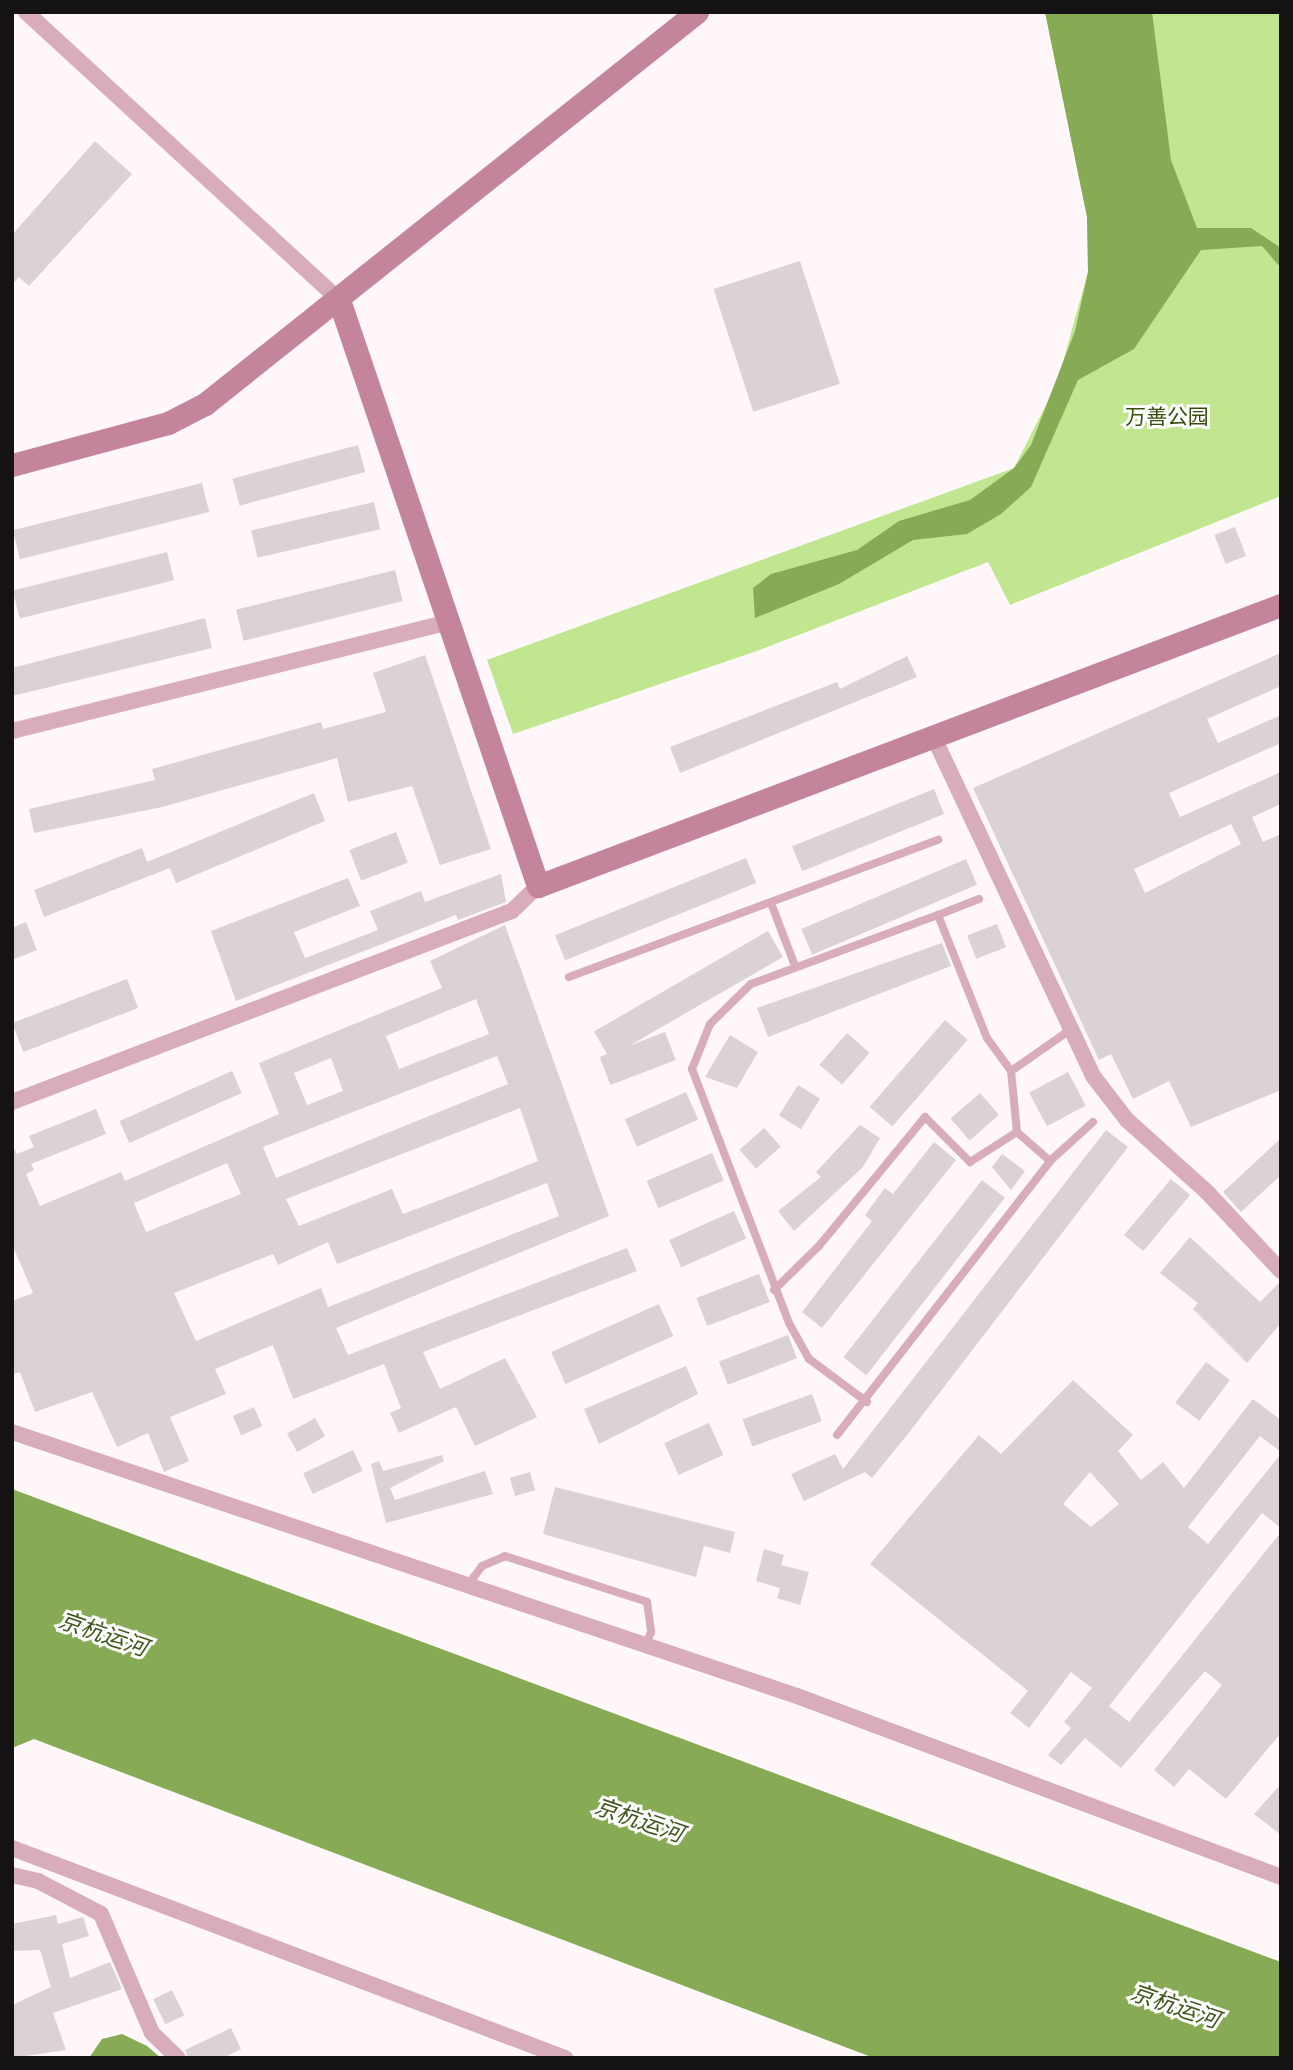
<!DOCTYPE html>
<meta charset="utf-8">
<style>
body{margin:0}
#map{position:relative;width:1293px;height:2070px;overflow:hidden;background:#fff7f9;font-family:"Titillium Web","Noto Sans SC",sans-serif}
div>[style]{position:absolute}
.green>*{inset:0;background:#c0e78f}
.water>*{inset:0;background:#87ab55}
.building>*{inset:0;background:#dad2d5;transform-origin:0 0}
.lane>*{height:8px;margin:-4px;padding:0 4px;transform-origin:4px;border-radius:4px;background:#d8acbb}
.street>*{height:16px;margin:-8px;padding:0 8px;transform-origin:8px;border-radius:8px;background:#d8acbb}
.secondary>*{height:23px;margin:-11.5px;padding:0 11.5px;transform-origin:11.5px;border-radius:11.5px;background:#c4859c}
span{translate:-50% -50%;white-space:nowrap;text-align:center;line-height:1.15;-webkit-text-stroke:6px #fff;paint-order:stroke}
.park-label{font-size:21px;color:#364d0e}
.water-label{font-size:23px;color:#3f561a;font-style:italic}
.frame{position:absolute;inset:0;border:14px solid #151213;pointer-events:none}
</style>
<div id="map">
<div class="green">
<i style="clip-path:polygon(1045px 12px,1281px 12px,1281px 496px,1010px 605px,988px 562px,757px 651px,513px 734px,487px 660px,1014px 468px,1057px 383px,1088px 272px,1087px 217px)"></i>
</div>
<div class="water">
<i style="clip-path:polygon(1045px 12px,1152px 12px,1171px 160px,1197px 228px,1251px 228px,1281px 248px,1281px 268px,1262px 246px,1201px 250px,1134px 349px,1078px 380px,1031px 487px,1001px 514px,967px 534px,913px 540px,839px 584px,755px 618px,753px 588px,771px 574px,857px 550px,899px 521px,970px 500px,1014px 468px,1031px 445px,1075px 331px,1088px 272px,1087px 217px)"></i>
<i style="clip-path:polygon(12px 1489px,1281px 1962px,1281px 2058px,874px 2058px,34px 1739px,12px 1748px)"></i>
<i style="clip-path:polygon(122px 2034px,147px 2046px,161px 2058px,89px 2058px,102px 2039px)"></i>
</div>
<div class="building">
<i style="clip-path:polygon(95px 141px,132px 174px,29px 286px,19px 277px,12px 285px,12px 235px)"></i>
<i style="left:800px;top:261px;width:129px;height:91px;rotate:72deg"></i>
<i style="left:358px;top:445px;width:28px;height:130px;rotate:75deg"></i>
<i style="left:202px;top:483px;width:30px;height:195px;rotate:76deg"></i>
<i style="left:374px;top:502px;width:28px;height:126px;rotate:77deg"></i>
<i style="left:1235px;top:527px;width:31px;height:22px;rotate:69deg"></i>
<i style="left:167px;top:552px;width:29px;height:159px;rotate:76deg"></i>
<i style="left:395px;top:570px;width:32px;height:164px;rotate:76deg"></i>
<i style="clip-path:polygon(205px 618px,212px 648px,12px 696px,12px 668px)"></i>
<i style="clip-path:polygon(evenodd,1281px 653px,1281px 686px,1207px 719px,1218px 743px,1281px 715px,1281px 743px,1169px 793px,1180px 817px,1281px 772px,1281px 804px,1252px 817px,1263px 842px,1281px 834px,1281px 1090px,1191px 1127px,1169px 1081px,1133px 1099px,1111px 1054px,1099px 1060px,973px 788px,1281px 653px,1231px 824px,1241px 844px,1145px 893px,1134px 869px,1231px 824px)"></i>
<i style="clip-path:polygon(425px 655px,491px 849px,440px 865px,412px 786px,348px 802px,337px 758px,162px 807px,34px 833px,29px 809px,155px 780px,152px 769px,321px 722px,323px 729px,386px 712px,373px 673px)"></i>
<i style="clip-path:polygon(907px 656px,917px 677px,680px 773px,670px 747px,837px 682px,840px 689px)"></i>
<i style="left:934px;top:789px;width:27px;height:153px;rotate:68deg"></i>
<i style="clip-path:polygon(314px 793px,325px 821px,176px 883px,170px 868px,44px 917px,34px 890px,142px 848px,147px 862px)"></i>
<i style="left:396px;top:832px;width:33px;height:50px;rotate:69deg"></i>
<i style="left:746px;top:858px;width:27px;height:206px;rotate:68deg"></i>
<i style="left:966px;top:859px;width:28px;height:179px;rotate:67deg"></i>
<i style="clip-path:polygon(501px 874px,506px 902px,458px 920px,456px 915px,236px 1001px,211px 931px,348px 878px,360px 906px,294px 932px,305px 958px,378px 930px,370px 911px,421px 891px,425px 902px)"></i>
<i style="clip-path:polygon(26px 922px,37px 950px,12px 960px,12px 928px)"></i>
<i style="left:997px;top:924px;width:25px;height:32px;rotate:69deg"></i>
<i style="clip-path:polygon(evenodd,505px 925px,609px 1216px,336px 1328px,348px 1355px,627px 1248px,637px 1271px,423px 1352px,440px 1389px,505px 1358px,537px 1417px,475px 1446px,456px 1407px,399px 1433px,390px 1413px,401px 1408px,384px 1364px,293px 1399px,273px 1345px,215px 1369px,226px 1394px,170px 1417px,189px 1461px,164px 1472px,148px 1433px,117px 1447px,92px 1392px,35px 1412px,20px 1372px,12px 1375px,12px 1301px,33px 1293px,12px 1244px,12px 1143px,17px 1154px,34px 1147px,29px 1136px,96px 1109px,106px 1134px,31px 1164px,34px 1170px,26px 1174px,40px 1206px,121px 1172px,125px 1181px,279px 1114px,259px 1063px,442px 988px,430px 961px,505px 925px,476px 999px,489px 1034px,399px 1069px,386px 1036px,476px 999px,505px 925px,497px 1056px,508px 1084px,276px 1178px,263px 1147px,497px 1056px,505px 925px,331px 1058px,343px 1091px,307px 1105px,294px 1073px,331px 1058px,505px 925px,520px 1108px,538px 1161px,448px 1197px,403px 1214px,392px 1189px,299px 1226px,286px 1199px,520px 1108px,505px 925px,227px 1163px,241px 1194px,146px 1232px,134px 1203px,227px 1163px,505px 925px,547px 1183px,559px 1216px,328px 1307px,321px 1288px,196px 1341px,174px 1293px,273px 1254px,278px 1265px,328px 1242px,337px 1264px,547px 1183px)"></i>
<i style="left:768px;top:931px;width:30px;height:201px;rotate:60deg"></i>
<i style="clip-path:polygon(942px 943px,951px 966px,768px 1037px,757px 1008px)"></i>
<i style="left:127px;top:979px;width:31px;height:123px;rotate:69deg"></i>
<i style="left:945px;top:1020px;width:30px;height:115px;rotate:41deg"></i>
<i style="left:665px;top:1032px;width:30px;height:70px;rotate:69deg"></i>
<i style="left:847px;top:1033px;width:30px;height:42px;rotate:41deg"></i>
<i style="clip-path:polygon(730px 1035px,758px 1052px,737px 1088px,705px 1077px)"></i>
<i style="left:232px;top:1071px;width:24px;height:123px;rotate:66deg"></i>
<i style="left:1068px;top:1072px;width:38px;height:44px;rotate:62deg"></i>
<i style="left:798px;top:1085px;width:26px;height:36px;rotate:32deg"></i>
<i style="left:686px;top:1092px;width:30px;height:67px;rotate:66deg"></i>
<i style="left:980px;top:1093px;width:29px;height:39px;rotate:49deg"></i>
<i style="clip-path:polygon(860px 1125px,880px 1138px,863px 1167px,794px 1231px,778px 1211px,821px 1177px,816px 1172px)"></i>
<i style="left:764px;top:1128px;width:25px;height:33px;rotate:48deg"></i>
<i style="clip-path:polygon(1106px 1130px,1128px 1147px,911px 1430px,872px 1478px,865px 1472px,804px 1501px,791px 1474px,835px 1454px,843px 1469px)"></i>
<i style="clip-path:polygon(1281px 1138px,1281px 1175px,1241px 1212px,1223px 1192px)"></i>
<i style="clip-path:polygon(934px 1142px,956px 1160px,822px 1328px,802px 1312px,872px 1221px,865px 1215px,885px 1188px,893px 1194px)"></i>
<i style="left:712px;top:1153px;width:30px;height:71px;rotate:67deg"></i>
<i style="clip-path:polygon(1002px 1154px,1025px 1171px,1011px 1190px,992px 1167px)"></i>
<i style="left:1171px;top:1179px;width:25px;height:73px;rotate:40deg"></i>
<i style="left:982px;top:1180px;width:29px;height:225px;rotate:38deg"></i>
<i style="left:734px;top:1211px;width:30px;height:71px;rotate:66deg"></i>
<i style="clip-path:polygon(1190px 1237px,1260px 1302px,1281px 1281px,1281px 1323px,1247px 1363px,1193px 1309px,1198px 1303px,1160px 1273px)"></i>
<i style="left:759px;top:1274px;width:30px;height:67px;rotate:69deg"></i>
<i style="left:659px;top:1304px;width:35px;height:118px;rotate:66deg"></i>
<i style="left:788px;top:1335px;width:25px;height:74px;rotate:69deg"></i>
<i style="left:1206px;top:1362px;width:30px;height:51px;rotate:37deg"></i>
<i style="clip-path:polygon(686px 1366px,698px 1394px,599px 1444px,584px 1409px)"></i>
<i style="clip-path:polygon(evenodd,1073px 1380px,1133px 1435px,1118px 1451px,1141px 1480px,1163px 1462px,1184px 1488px,1253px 1399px,1281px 1420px,1281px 1452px,1260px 1436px,1188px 1527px,1208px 1544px,1281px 1454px,1281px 1528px,1262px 1513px,1109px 1706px,1129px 1722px,1281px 1532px,1281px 1733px,1226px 1799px,1189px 1769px,1174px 1787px,1154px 1770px,1222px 1685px,1205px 1671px,1121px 1768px,1085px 1738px,1061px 1765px,1048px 1755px,1071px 1728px,1064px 1722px,1092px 1688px,1071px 1672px,1029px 1728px,1010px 1713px,1028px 1691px,870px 1564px,979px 1435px,1001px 1454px,1073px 1380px,1090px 1472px,1119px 1504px,1091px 1527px,1063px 1504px,1090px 1472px)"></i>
<i style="left:812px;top:1394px;width:29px;height:74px;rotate:70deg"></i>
<i style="left:254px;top:1407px;width:21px;height:23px;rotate:67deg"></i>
<i style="left:315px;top:1418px;width:21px;height:32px;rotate:61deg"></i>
<i style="left:709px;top:1423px;width:35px;height:49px;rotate:66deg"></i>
<i style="left:353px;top:1450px;width:23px;height:55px;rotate:65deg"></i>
<i style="clip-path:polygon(442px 1455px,444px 1461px,390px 1488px,395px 1500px,485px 1471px,493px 1494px,386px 1523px,371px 1464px,379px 1461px,383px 1471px)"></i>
<i style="left:530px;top:1472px;width:19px;height:21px;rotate:74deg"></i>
<i style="clip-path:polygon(555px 1487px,735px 1532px,730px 1553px,704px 1546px,696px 1577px,543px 1534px)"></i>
<i style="clip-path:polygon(764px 1549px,784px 1555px,781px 1565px,809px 1572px,800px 1605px,777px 1598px,780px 1588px,756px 1581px)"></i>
<i style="clip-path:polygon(1281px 1784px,1281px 1835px,1254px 1814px)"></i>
<i style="clip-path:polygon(56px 1915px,58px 1924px,83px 1917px,89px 1936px,62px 1944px,70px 1978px,110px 1962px,122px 1989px,53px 2013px,66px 2050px,12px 2058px,12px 2005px,51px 1987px,40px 1950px,12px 1951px,12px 1924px)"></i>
<i style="left:172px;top:1990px;width:28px;height:21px;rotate:64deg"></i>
<i style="clip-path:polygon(231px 2028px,241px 2049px,223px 2058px,188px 2058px,185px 2050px)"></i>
</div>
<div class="lane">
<i style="left:979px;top:899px;width:44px;rotate:158.7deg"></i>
<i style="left:938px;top:915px;width:132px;rotate:68.3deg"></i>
<i style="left:987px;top:1038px;width:41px;rotate:54deg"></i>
<i style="left:1011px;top:1071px;width:61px;rotate:84.4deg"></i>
<i style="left:771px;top:903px;width:67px;rotate:69.1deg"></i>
<i style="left:569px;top:977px;width:394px;rotate:-20.4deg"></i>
<i style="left:1011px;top:1071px;width:72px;rotate:-34.8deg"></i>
<i style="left:774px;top:1290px;width:63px;rotate:-44.4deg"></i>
<i style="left:819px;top:1246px;width:167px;rotate:-50.6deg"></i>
<i style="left:925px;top:1117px;width:64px;rotate:45deg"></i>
<i style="left:970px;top:1162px;width:56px;rotate:-32.6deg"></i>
<i style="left:1017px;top:1132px;width:44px;rotate:41.3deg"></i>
<i style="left:867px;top:1402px;width:72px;rotate:-143.4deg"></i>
<i style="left:809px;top:1359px;width:41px;rotate:-119.1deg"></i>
<i style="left:789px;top:1323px;width:272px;rotate:-110.9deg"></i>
<i style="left:692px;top:1069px;width:48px;rotate:-68.2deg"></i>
<i style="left:710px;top:1024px;width:57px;rotate:-44.3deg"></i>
<i style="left:751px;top:984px;width:199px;rotate:-20.3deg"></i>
<i style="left:837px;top:1435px;width:347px;rotate:-52.1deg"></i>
<i style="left:1050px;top:1161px;width:58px;rotate:-42.2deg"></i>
<i style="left:467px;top:1586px;width:25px;rotate:-53deg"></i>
<i style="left:482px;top:1566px;width:25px;rotate:-23deg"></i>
<i style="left:505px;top:1556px;width:149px;rotate:17.9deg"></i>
<i style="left:647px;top:1602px;width:30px;rotate:82deg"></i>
<i style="left:651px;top:1632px;width:15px;rotate:113deg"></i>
</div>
<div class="street">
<i style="left:26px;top:12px;width:425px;rotate:42.6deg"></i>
<i style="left:12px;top:731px;width:449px;rotate:-14deg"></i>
<i style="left:935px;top:740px;width:371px;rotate:64.8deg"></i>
<i style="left:1093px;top:1076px;width:56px;rotate:52.3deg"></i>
<i style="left:1127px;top:1120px;width:108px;rotate:42deg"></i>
<i style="left:1207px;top:1192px;width:108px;rotate:46.9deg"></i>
<i style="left:12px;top:1102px;width:535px;rotate:-20.91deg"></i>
<i style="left:512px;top:911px;width:36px;rotate:-44deg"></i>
<i style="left:12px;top:1432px;width:828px;rotate:18.59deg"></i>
<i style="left:797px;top:1696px;width:517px;rotate:20.5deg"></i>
<i style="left:12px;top:1848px;width:592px;rotate:20.79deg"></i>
<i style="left:12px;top:1875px;width:27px;rotate:13deg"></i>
<i style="left:38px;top:1881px;width:71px;rotate:27.6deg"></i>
<i style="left:101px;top:1914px;width:129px;rotate:66.8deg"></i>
<i style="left:152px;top:2033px;width:36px;rotate:44deg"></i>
</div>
<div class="secondary">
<i style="left:339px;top:300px;width:619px;rotate:71.24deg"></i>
<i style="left:538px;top:886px;width:794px;rotate:-20.72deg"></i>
<i style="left:12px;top:465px;width:162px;rotate:-15.1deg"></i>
<i style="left:168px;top:423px;width:42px;rotate:-27.2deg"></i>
<i style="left:205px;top:404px;width:629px;rotate:-38.55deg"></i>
</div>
<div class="park-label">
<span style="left:1167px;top:416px">万善公园</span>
</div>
<div class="water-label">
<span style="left:103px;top:1634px;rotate:19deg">京杭运河</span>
<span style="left:639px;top:1820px;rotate:19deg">京杭运河</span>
<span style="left:1175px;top:2006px;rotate:19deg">京杭运河</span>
</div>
<div class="frame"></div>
</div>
